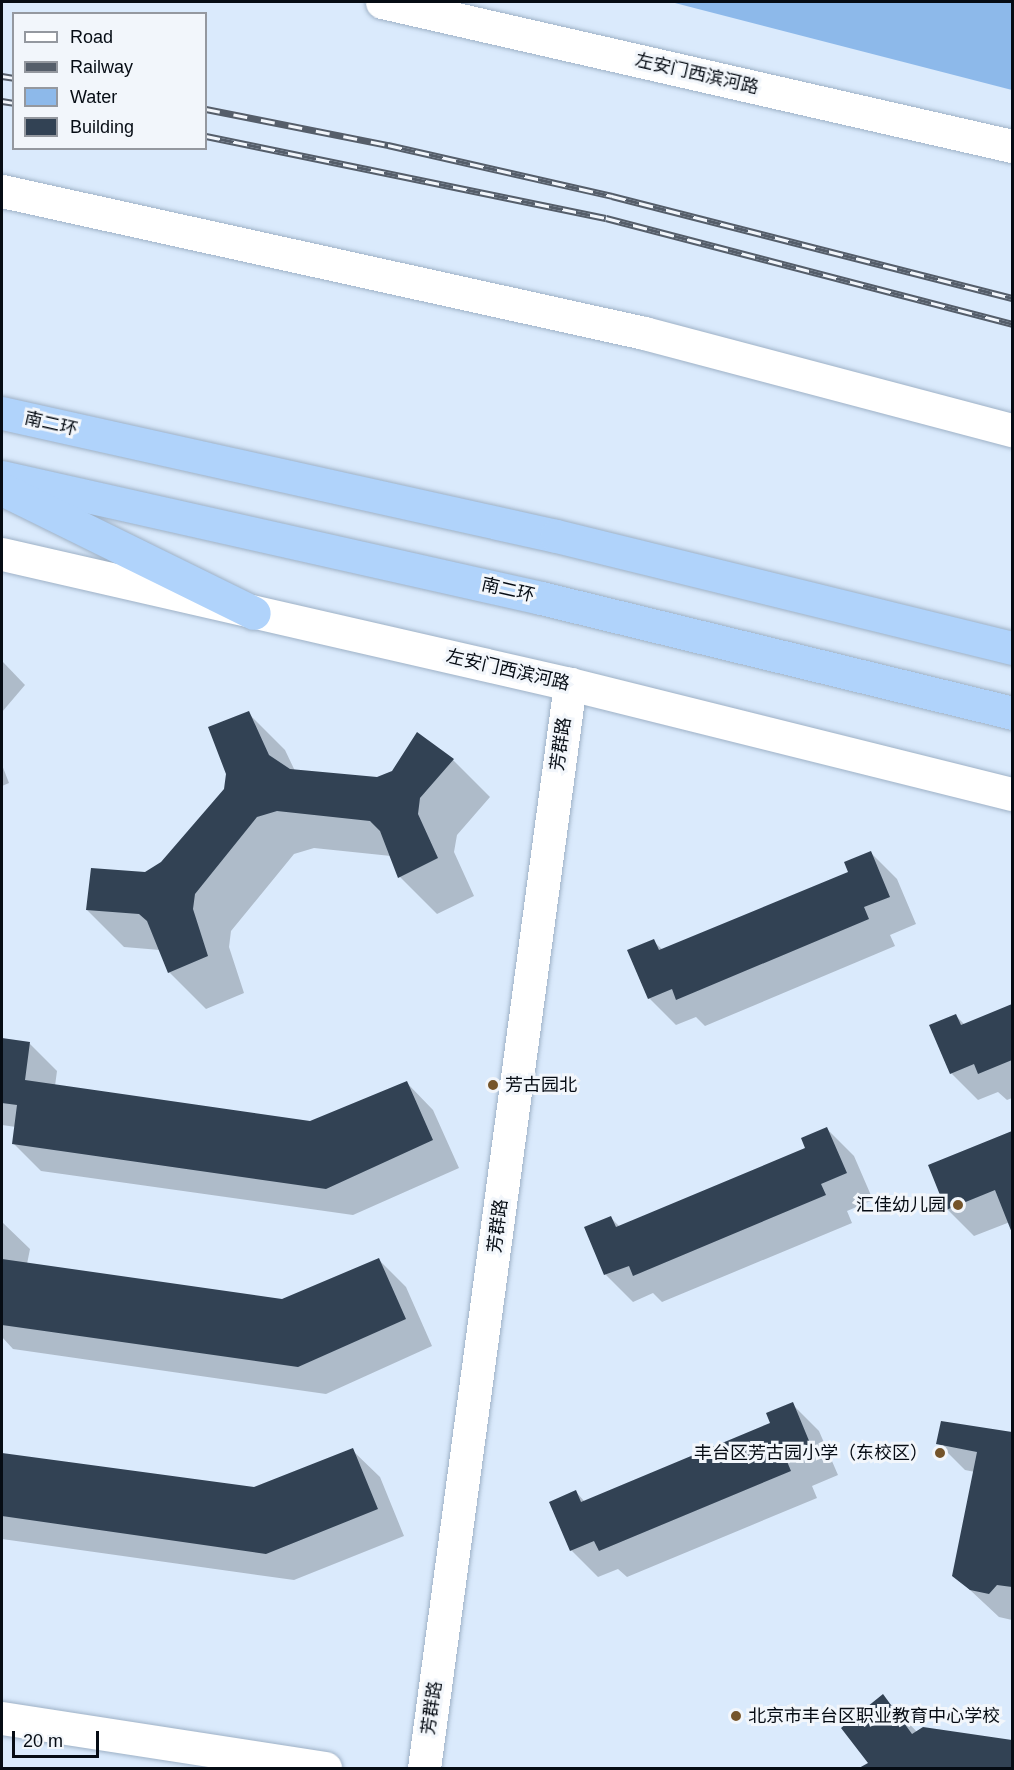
<!DOCTYPE html>
<meta charset="utf-8">
<style>
body{margin:0}
#map{position:relative;width:1014px;height:1770px;overflow:hidden;background:#daeafc;font-family:Arial,"Noto Sans SC",sans-serif}
div>[style]{position:absolute}
.water>*{inset:0;background:#8db9ea}
.shadow>*{inset:0;background:#0003}
.building>*{inset:0;background:#324254}
.roads{filter:drop-shadow(0 0 2px #9eb1c6) drop-shadow(0 0 2px #9eb1c6)}
.minor>*{height:33px;margin:-16.5px;padding:0 16.5px;transform-origin:16.5px;border-radius:16.5px;background:#fff}
.highway>*{height:33px;margin:-16.5px;padding:0 16.5px;transform-origin:16.5px;border-radius:16.5px;background:#b0d3fb}
.rail>*{height:7px;margin-top:-3.5px;transform-origin:0;background:repeating-linear-gradient(90deg,#f2f6fb 0 14px,#555e6a 0 28px);box-sizing:border-box;border-block:2px solid #555e6a}
.dots>*{width:16px;height:16px;translate:-50% -50%;box-sizing:border-box;border:3px solid #f2f6fb;border-radius:50%}
span{translate:-50% -50%;white-space:nowrap;text-align:center;line-height:1.15;-webkit-text-stroke:6px #f2f6fb;paint-order:stroke}
.street-label{font-size:18px;color:#060c14}
.poi-label{font-size:18px;color:#060c14}
.left{translate:0 -50%;text-align:left}
.right{translate:-100% -50%;text-align:right}
.frame{position:absolute;inset:0;border:3px solid #060c14;pointer-events:none}
.legend{position:absolute;left:12px;top:12px;width:195px;height:138px;box-sizing:border-box;background:#f2f6fb;border:2px solid #94989f;margin:0;padding:8px 10px;list-style:none;font-size:18px;color:#060c14}
.legend li{display:flex;align-items:center;gap:12px;height:30px}
.legend b{width:30px;border:2px solid #94989f}
.scale{position:absolute;left:12px;top:1731px;width:87px;height:27px;box-sizing:border-box;border:3px solid #060c14;border-top:0;padding-left:8px;font-size:18px;line-height:21px;white-space:nowrap;color:#060c14;-webkit-text-stroke:4px #f2f6fb;paint-order:stroke}
</style>
<div id="map">
<div class="water">
<i style="clip-path:polygon(671px 2px,1012px 2px,1012px 90px)"></i>
</div>
<div class="shadow">
<i style="clip-path:polygon(2px 661px,25px 685px,2px 712px)"></i>
<i style="clip-path:polygon(248px 713px,285px 750px,295px 771px,377px 779px,393px 772px,418px 734px,453px 760px,490px 797px,457px 835px,454px 852px,474px 896px,437px 914px,400px 877px,391px 856px,314px 848px,294px 854px,231px 931px,229px 947px,244px 993px,206px 1009px,169px 972px,160px 950px,124px 947px,87px 910px,162px 863px,226px 789px)"></i>
<i style="clip-path:polygon(2px 765px,9px 783px,2px 786px)"></i>
<i style="clip-path:polygon(870px 852px,897px 879px,916px 924px,890px 935px,895px 946px,705px 1026px,696px 1017px,676px 1025px,649px 998px,653px 941px,663px 950px,850px 873px)"></i>
<i style="clip-path:polygon(1012px 1005px,1012px 1098px,1007px 1100px,998px 1092px,978px 1100px,951px 1073px,955px 1015px,965px 1025px)"></i>
<i style="clip-path:polygon(2px 1040px,30px 1044px,57px 1071px,55px 1086px,310px 1122px,406px 1082px,433px 1110px,459px 1168px,353px 1215px,41px 1171px,14px 1144px,16px 1127px,2px 1125px)"></i>
<i style="clip-path:polygon(827px 1129px,854px 1156px,873px 1200px,847px 1211px,852px 1223px,662px 1302px,653px 1293px,633px 1302px,606px 1275px,586px 1227px,610px 1217px,620px 1227px,807px 1149px)"></i>
<i style="clip-path:polygon(1012px 1133px,1012px 1229px,1010px 1222px,974px 1236px,947px 1209px,930px 1166px)"></i>
<i style="clip-path:polygon(2px 1222px,30px 1249px,27px 1264px,282px 1300px,379px 1260px,406px 1287px,432px 1346px,326px 1394px,13px 1349px,2px 1337px)"></i>
<i style="clip-path:polygon(792px 1404px,819px 1431px,838px 1475px,812px 1486px,817px 1498px,627px 1577px,618px 1569px,598px 1577px,571px 1550px,576px 1492px,585px 1502px,772px 1424px)"></i>
<i style="clip-path:polygon(942px 1423px,1012px 1434px,1012px 1620px,999px 1617px,954px 1575px,975px 1472px,965px 1470px,938px 1443px)"></i>
<i style="clip-path:polygon(352px 1450px,380px 1477px,404px 1536px,294px 1580px,2px 1539px,2px 1454px,254px 1488px)"></i>
<i style="clip-path:polygon(883px 1696px,917px 1732px,923px 1728px,1012px 1742px,1012px 1768px,862px 1768px,870px 1763px)"></i>
</div>
<div class="building">
<i style="clip-path:polygon(249px 711px,269px 755px,290px 769px,377px 777px,392px 771px,417px 732px,454px 759px,420px 798px,418px 814px,438px 858px,398px 878px,380px 831px,370px 821px,277px 811px,257px 817px,195px 894px,193px 909px,208px 956px,168px 973px,147px 921px,139px 914px,86px 910px,91px 868px,145px 872px,161px 862px,224px 789px,226px 774px,208px 727px)"></i>
<i style="clip-path:polygon(871px 851px,890px 897px,864px 907px,869px 919px,676px 1000px,672px 989px,648px 999px,627px 950px,654px 939px,659px 950px,848px 872px,844px 862px)"></i>
<i style="clip-path:polygon(1012px 1004px,1012px 1060px,978px 1074px,974px 1064px,950px 1074px,929px 1025px,956px 1014px,961px 1025px)"></i>
<i style="clip-path:polygon(2px 1038px,30px 1042px,25px 1080px,310px 1121px,407px 1081px,433px 1140px,326px 1189px,12px 1144px,17px 1105px,2px 1103px)"></i>
<i style="clip-path:polygon(827px 1127px,847px 1173px,821px 1184px,826px 1195px,633px 1276px,629px 1266px,604px 1275px,584px 1227px,611px 1216px,616px 1227px,805px 1148px,801px 1138px)"></i>
<i style="clip-path:polygon(1012px 1131px,1012px 1233px,995px 1190px,946px 1210px,928px 1165px)"></i>
<i style="clip-path:polygon(379px 1258px,406px 1319px,298px 1367px,2px 1325px,2px 1259px,282px 1299px)"></i>
<i style="clip-path:polygon(793px 1402px,812px 1448px,786px 1459px,791px 1471px,599px 1551px,594px 1541px,570px 1551px,549px 1502px,576px 1490px,581px 1502px,770px 1423px,766px 1413px)"></i>
<i style="clip-path:polygon(941px 1421px,1012px 1432px,1012px 1587px,997px 1585px,989px 1594px,970px 1590px,952px 1576px,977px 1452px,936px 1444px)"></i>
<i style="clip-path:polygon(353px 1448px,378px 1509px,266px 1554px,2px 1516px,2px 1453px,254px 1487px)"></i>
<i style="clip-path:polygon(883px 1694px,912px 1734px,923px 1727px,1012px 1740px,1012px 1768px,859px 1768px,868px 1763px,841px 1728px)"></i>
</div>
<div class="roads">
<div class="minor">
<i style="left:382px;top:2px;width:646px;rotate:12.88deg"></i>
<i style="left:2px;top:191px;width:658px;rotate:12.47deg"></i>
<i style="left:644px;top:333px;width:381px;rotate:14.8deg"></i>
<i style="left:2px;top:554px;width:583px;rotate:12.89deg"></i>
<i style="left:570px;top:684px;width:455px;rotate:14deg"></i>
<i style="left:2px;top:1718px;width:327px;rotate:8.8deg"></i>
<i style="left:424px;top:1768px;width:1094px;rotate:-82.33deg"></i>
</div>
<div class="highway">
<i style="left:2px;top:413px;width:567px;rotate:12.52deg"></i>
<i style="left:556px;top:536px;width:470px;rotate:13.8deg"></i>
<i style="left:2px;top:477px;width:552px;rotate:12.65deg"></i>
<i style="left:541px;top:598px;width:485px;rotate:13.7deg"></i>
<i style="left:6px;top:491px;width:276px;rotate:26.2deg"></i>
</div>
</div>
<div class="rail">
<i style="left:2px;top:76px;width:12px;rotate:9deg"></i>
<i style="left:2px;top:101px;width:12px;rotate:9deg"></i>
<i style="left:206px;top:109px;width:186px;rotate:11.2deg"></i>
<i style="left:388px;top:145px;width:230px;rotate:12.8deg"></i>
<i style="left:612px;top:196px;width:413px;rotate:14.3deg"></i>
<i style="left:206px;top:136px;width:408px;rotate:11.6deg"></i>
<i style="left:606px;top:218px;width:420px;rotate:14.6deg"></i>
</div>
<div class="dots">
<i style="left:493px;top:1085px;background:#74542a"></i>
<i style="left:958px;top:1205px;background:#74542a"></i>
<i style="left:940px;top:1453px;background:#74542a"></i>
<i style="left:736px;top:1716px;background:#74542a"></i>
</div>
<div class="street-label">
<span style="left:697px;top:74px;rotate:13deg">左安门西滨河路</span>
<span style="left:51px;top:424px;rotate:13deg">南二环</span>
<span style="left:508px;top:590px;rotate:13deg">南二环</span>
<span style="left:508px;top:670px;rotate:13deg">左安门西滨河路</span>
<span style="left:561px;top:744px;rotate:-82deg">芳群路</span>
<span style="left:498px;top:1226px;rotate:-83deg">芳群路</span>
<span style="left:432px;top:1708px;rotate:-82deg">芳群路</span>
</div>
<div class="poi-label">
<span class="left" style="left:505px;top:1085px">芳古园北</span>
<span class="right" style="left:946px;top:1205px">汇佳幼儿园</span>
<span class="right" style="left:928px;top:1453px">丰台区芳古园小学（东校区）</span>
<span class="left" style="left:748px;top:1716px">北京市丰台区职业教育中心学校</span>
</div>
<div class="frame"></div>
<ul class="legend">
<li><b style="height:8px;background:#fff"></b>Road</li>
<li><b style="height:8px;background:#555e6a"></b>Railway</li>
<li><b style="height:16px;background:#8db9ea"></b>Water</li>
<li><b style="height:16px;background:#324254"></b>Building</li>
</ul>
<div class="scale">20 m</div>
</div>
